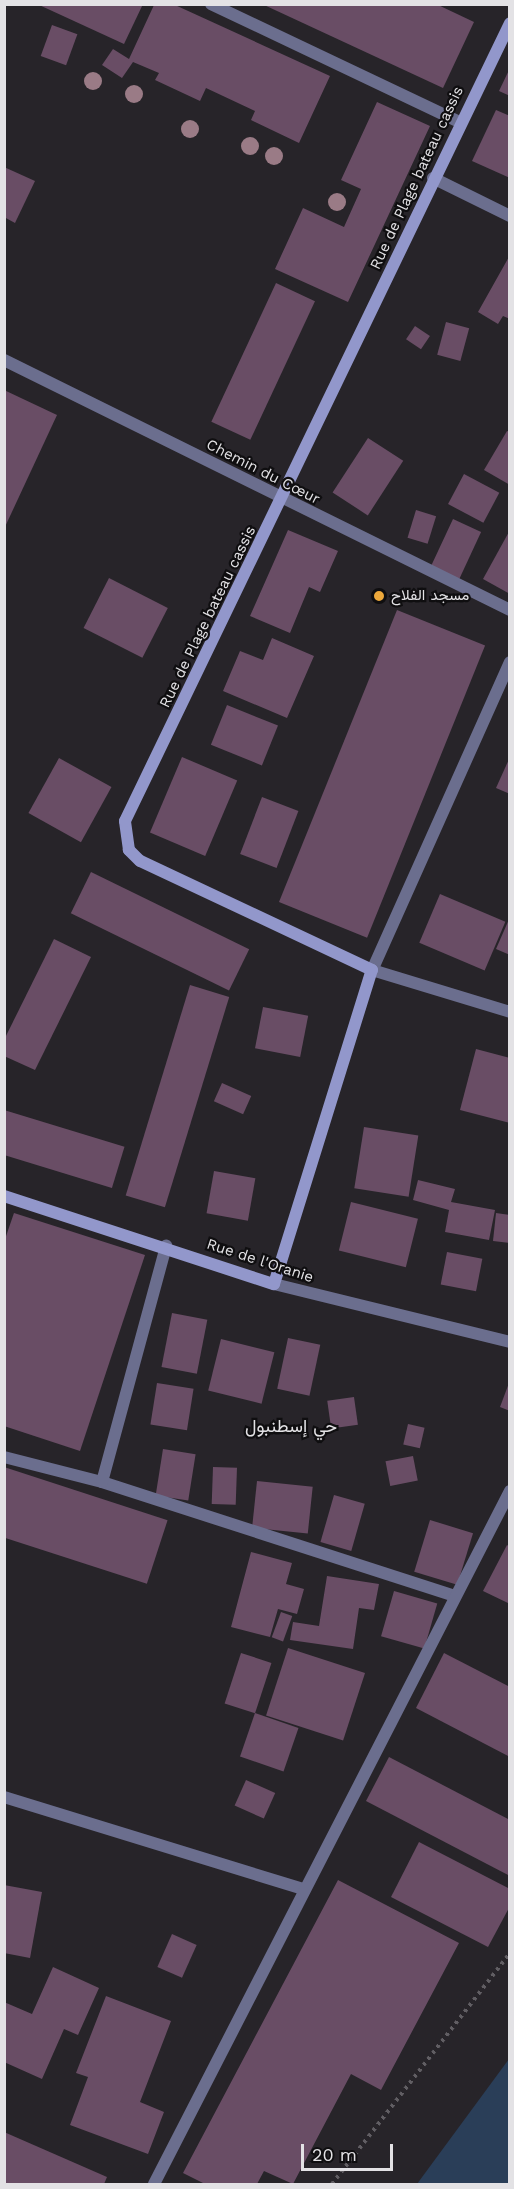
<!DOCTYPE html>
<meta charset="utf-8">
<style>
body{margin:0}
#map{position:relative;width:514px;height:2189px;overflow:hidden;background:#272429;font-family:"Work Sans",Vazirmatn,sans-serif}
div>[style]{position:absolute}
.water>*{inset:0;background:#2a3e58}
.building>*{inset:0;background:#694d65;transform-origin:0 0}
.path>*{height:4px;margin-top:-2px;transform-origin:0;background:repeating-linear-gradient(90deg,#615e63 0 3px,transparent 0 7.5px)}
.lane>*{height:12px;margin:-6px;padding:0 6px;transform-origin:6px;border-radius:6px;background:#6b6e8e}
.street>*{height:12px;margin:-6px;padding:0 6px;transform-origin:6px;border-radius:6px;background:#6b6e8e}
.secondary>*{height:12px;margin:-6px;padding:0 6px;transform-origin:6px;border-radius:6px;background:#9297cb}
.trees>*{width:18px;height:18px;margin:-9px;border-radius:50%;background:#9a7b86}
.dots>*{width:16px;height:16px;translate:-50% -50%;box-sizing:border-box;border:3px solid #0f0e10;border-radius:50%}
span{translate:-50% -50%;white-space:nowrap;text-align:center;line-height:1.15;-webkit-text-stroke:4.5px #0f0e10;paint-order:stroke}
.street-label{font-size:15px;color:#e3e2e5}
.poi-label{font-size:15px;color:#e3e2e5}
.left{translate:0 -50%;text-align:left}
.quarter-label{font-size:18px;color:#e3e2e5}
.frame{position:absolute;inset:0;border:6px solid #e3e2e5;pointer-events:none}
.scale{position:absolute;left:301px;top:2144px;width:92px;height:27px;box-sizing:border-box;border:3px solid #e3e2e5;border-top:0;padding-left:8px;font-size:18px;line-height:21px;white-space:nowrap;color:#e3e2e5;-webkit-text-stroke:4px #0f0e10;paint-order:stroke}
</style>
<div id="map">
<div class="water">
<i style="clip-path:polygon(509px 2059px,509px 2184px,417px 2184px)"></i>
</div>
<div class="building">
<i style="clip-path:polygon(37px 4px,143px 4px,124px 44px)"></i>
<i style="clip-path:polygon(262px 4px,436px 4px,474px 22px,443px 88px)"></i>
<i style="clip-path:polygon(154px 5px,175px 5px,330px 76px,299px 143px,251px 120px,255px 111px,206px 88px,200px 101px,155px 80px,159px 73px,133px 62px,122px 78px,102px 65px,113px 49px,129px 59px)"></i>
<i style="left:52px;top:25px;width:27px;height:33px;rotate:20deg"></i>
<i style="clip-path:polygon(510px 68px,510px 96px,499px 91px)"></i>
<i style="clip-path:polygon(377px 102px,430px 126px,348px 302px,275px 269px,303px 208px,344px 227px,361px 189px,341px 180px)"></i>
<i style="clip-path:polygon(496px 110px,510px 116px,510px 178px,472px 161px)"></i>
<i style="clip-path:polygon(4px 167px,35px 181px,15px 223px,4px 217px)"></i>
<i style="clip-path:polygon(510px 255px,510px 319px,503px 316px,498px 324px,478px 312px)"></i>
<i style="left:276px;top:283px;width:43px;height:153px;rotate:25deg"></i>
<i style="left:446px;top:322px;width:24px;height:34px;rotate:15deg"></i>
<i style="left:415px;top:326px;width:18px;height:16px;rotate:34deg"></i>
<i style="clip-path:polygon(4px 390px,57px 415px,4px 529px)"></i>
<i style="clip-path:polygon(507px 431px,510px 432px,510px 485px,484px 470px)"></i>
<i style="left:368px;top:438px;width:42px;height:65px;rotate:33deg"></i>
<i style="left:464px;top:474px;width:40px;height:34px;rotate:28deg"></i>
<i style="left:416px;top:510px;width:21px;height:29px;rotate:17deg"></i>
<i style="left:453px;top:519px;width:31px;height:53px;rotate:25deg"></i>
<i style="clip-path:polygon(288px 530px,338px 551px,320px 592px,309px 587px,290px 633px,250px 616px)"></i>
<i style="clip-path:polygon(510px 530px,510px 594px,483px 579px)"></i>
<i style="left:109px;top:578px;width:66px;height:56px;rotate:27deg"></i>
<i style="left:397px;top:610px;width:95px;height:315px;rotate:22deg"></i>
<i style="clip-path:polygon(272px 638px,314px 656px,287px 718px,223px 691px,240px 651px,263px 660px)"></i>
<i style="left:227px;top:705px;width:55px;height:43px;rotate:22deg"></i>
<i style="left:182px;top:757px;width:60px;height:82px;rotate:23deg"></i>
<i style="clip-path:polygon(510px 757px,510px 794px,496px 788px)"></i>
<i style="left:59px;top:758px;width:60px;height:63px;rotate:29deg"></i>
<i style="left:262px;top:797px;width:39px;height:61px;rotate:21deg"></i>
<i style="left:91px;top:872px;width:176px;height:46px;rotate:26deg"></i>
<i style="left:440px;top:894px;width:71px;height:53px;rotate:23deg"></i>
<i style="clip-path:polygon(510px 917px,510px 955px,496px 949px)"></i>
<i style="clip-path:polygon(54px 939px,91px 957px,35px 1070px,4px 1056px,4px 1040px)"></i>
<i style="left:190px;top:985px;width:41px;height:220px;rotate:17deg"></i>
<i style="left:263px;top:1007px;width:46px;height:42px;rotate:11deg"></i>
<i style="clip-path:polygon(476px 1049px,510px 1058px,510px 1123px,460px 1110px)"></i>
<i style="left:222px;top:1083px;width:32px;height:20px;rotate:24deg"></i>
<i style="left:4px;top:1110px;width:126px;height:43px;rotate:17deg"></i>
<i style="left:364px;top:1127px;width:55px;height:62px;rotate:9deg"></i>
<i style="left:214px;top:1171px;width:42px;height:43px;rotate:10deg"></i>
<i style="clip-path:polygon(418px 1180px,455px 1189px,451px 1202px,495px 1210px,489px 1240px,445px 1232px,449px 1210px,413px 1200px)"></i>
<i style="left:351px;top:1202px;width:69px;height:50px;rotate:14deg"></i>
<i style="clip-path:polygon(14px 1213px,145px 1255px,80px 1451px,4px 1426px,4px 1242px)"></i>
<i style="clip-path:polygon(496px 1213px,510px 1215px,510px 1243px,493px 1241px)"></i>
<i style="left:447px;top:1252px;width:36px;height:33px;rotate:11deg"></i>
<i style="left:172px;top:1313px;width:36px;height:55px;rotate:11deg"></i>
<i style="left:288px;top:1338px;width:33px;height:52px;rotate:12deg"></i>
<i style="left:221px;top:1339px;width:55px;height:53px;rotate:14deg"></i>
<i style="left:157px;top:1383px;width:37px;height:42px;rotate:9deg"></i>
<i style="clip-path:polygon(509px 1383px,510px 1383px,510px 1411px,500px 1407px)"></i>
<i style="left:354px;top:1397px;width:28px;height:27px;rotate:82deg"></i>
<i style="left:408px;top:1424px;width:17px;height:21px;rotate:13deg"></i>
<i style="left:163px;top:1449px;width:33px;height:47px;rotate:9deg"></i>
<i style="left:413px;top:1456px;width:25px;height:28px;rotate:79deg"></i>
<i style="left:4px;top:1467px;width:172px;height:67px;rotate:18deg"></i>
<i style="left:213px;top:1467px;width:24px;height:37px;rotate:2deg"></i>
<i style="left:257px;top:1481px;width:56px;height:47px;rotate:6deg"></i>
<i style="left:334px;top:1495px;width:32px;height:49px;rotate:16deg"></i>
<i style="left:430px;top:1520px;width:45px;height:54px;rotate:17deg"></i>
<i style="clip-path:polygon(507px 1545px,510px 1547px,510px 1604px,483px 1591px)"></i>
<i style="clip-path:polygon(251px 1552px,292px 1563px,286px 1584px,304px 1589px,297px 1614px,278px 1609px,270px 1637px,231px 1627px)"></i>
<i style="clip-path:polygon(327px 1576px,379px 1584px,374px 1610px,359px 1608px,353px 1649px,290px 1640px,293px 1622px,319px 1626px)"></i>
<i style="left:394px;top:1591px;width:45px;height:47px;rotate:16deg"></i>
<i style="left:281px;top:1612px;width:12px;height:27px;rotate:20deg"></i>
<i style="left:288px;top:1648px;width:81px;height:71px;rotate:18deg"></i>
<i style="left:241px;top:1653px;width:32px;height:53px;rotate:18deg"></i>
<i style="clip-path:polygon(444px 1653px,510px 1687px,510px 1757px,416px 1708px)"></i>
<i style="left:255px;top:1713px;width:46px;height:46px;rotate:19deg"></i>
<i style="clip-path:polygon(389px 1757px,510px 1820px,510px 1876px,366px 1801px)"></i>
<i style="left:246px;top:1780px;width:32px;height:28px;rotate:24deg"></i>
<i style="clip-path:polygon(419px 1842px,510px 1889px,510px 1906px,488px 1947px,391px 1897px)"></i>
<i style="clip-path:polygon(338px 1880px,459px 1943px,381px 2090px,351px 2074px,293px 2184px,264px 2171px,257px 2184px,205px 2184px,183px 2173px)"></i>
<i style="clip-path:polygon(4px 1885px,42px 1892px,30px 1958px,4px 1953px)"></i>
<i style="left:172px;top:1934px;width:27px;height:36px;rotate:24deg"></i>
<i style="clip-path:polygon(53px 1967px,99px 1988px,78px 2035px,64px 2029px,42px 2079px,4px 2062px,4px 2002px,32px 2014px)"></i>
<i style="clip-path:polygon(106px 1996px,171px 2021px,140px 2102px,164px 2112px,148px 2154px,70px 2125px,88px 2077px,76px 2073px)"></i>
<i style="clip-path:polygon(4px 2132px,107px 2177px,104px 2184px,4px 2184px)"></i>
</div>
<div class="path">
<i style="left:332px;top:2184px;width:292px;rotate:-52.4deg"></i>
</div>
<div class="lane">
<i style="left:4px;top:1797px;width:313px;rotate:17.1deg"></i>
</div>
<div class="street">
<i style="left:211px;top:4px;width:275px;rotate:25.4deg"></i>
<i style="left:433px;top:178px;width:86px;rotate:26.3deg"></i>
<i style="left:4px;top:360px;width:564px;rotate:26.29deg"></i>
<i style="left:510px;top:662px;width:338px;rotate:114.1deg"></i>
<i style="left:372px;top:970px;width:144px;rotate:16.9deg"></i>
<i style="left:274px;top:1284px;width:243px;rotate:13.8deg"></i>
<i style="left:4px;top:1457px;width:101px;rotate:14.3deg"></i>
<i style="left:102px;top:1482px;width:370px;rotate:17.9deg"></i>
<i style="left:102px;top:1482px;width:245px;rotate:-74.8deg"></i>
<i style="left:154px;top:2184px;width:779px;rotate:-62.81deg"></i>
</div>
<div class="secondary">
<i style="left:4px;top:1196px;width:284px;rotate:18.1deg"></i>
<i style="left:274px;top:1284px;width:329px;rotate:-72.7deg"></i>
<i style="left:372px;top:970px;width:256px;rotate:-154.8deg"></i>
<i style="left:140px;top:861px;width:16px;rotate:-135deg"></i>
<i style="left:129px;top:850px;width:29px;rotate:-98deg"></i>
<i style="left:125px;top:821px;width:886px;rotate:-64.24deg"></i>
</div>
<div class="trees">
<i style="left:93px;top:81px"></i>
<i style="left:134px;top:94px"></i>
<i style="left:190px;top:129px"></i>
<i style="left:250px;top:146px"></i>
<i style="left:274px;top:156px"></i>
<i style="left:337px;top:202px"></i>
</div>
<div class="dots">
<i style="left:379px;top:596px;background:#eda83b"></i>
</div>
<div class="street-label">
<span style="left:417px;top:178px;rotate:-65deg">Rue de Plage bateau cassis</span>
<span style="left:263px;top:472px;rotate:27deg">Chemin du Cœur</span>
<span style="left:208px;top:617px;rotate:-64deg">Rue de Plage bateau cassis</span>
<span style="left:260px;top:1261px;rotate:18deg">Rue de l'Oranie</span>
</div>
<div class="poi-label">
<span class="left" style="left:391px;top:596px">مسجد الفلاح</span>
</div>
<div class="quarter-label">
<span style="left:291px;top:1426px">حي إسطنبول</span>
</div>
<div class="frame"></div>
<div class="scale">20 m</div>
</div>
